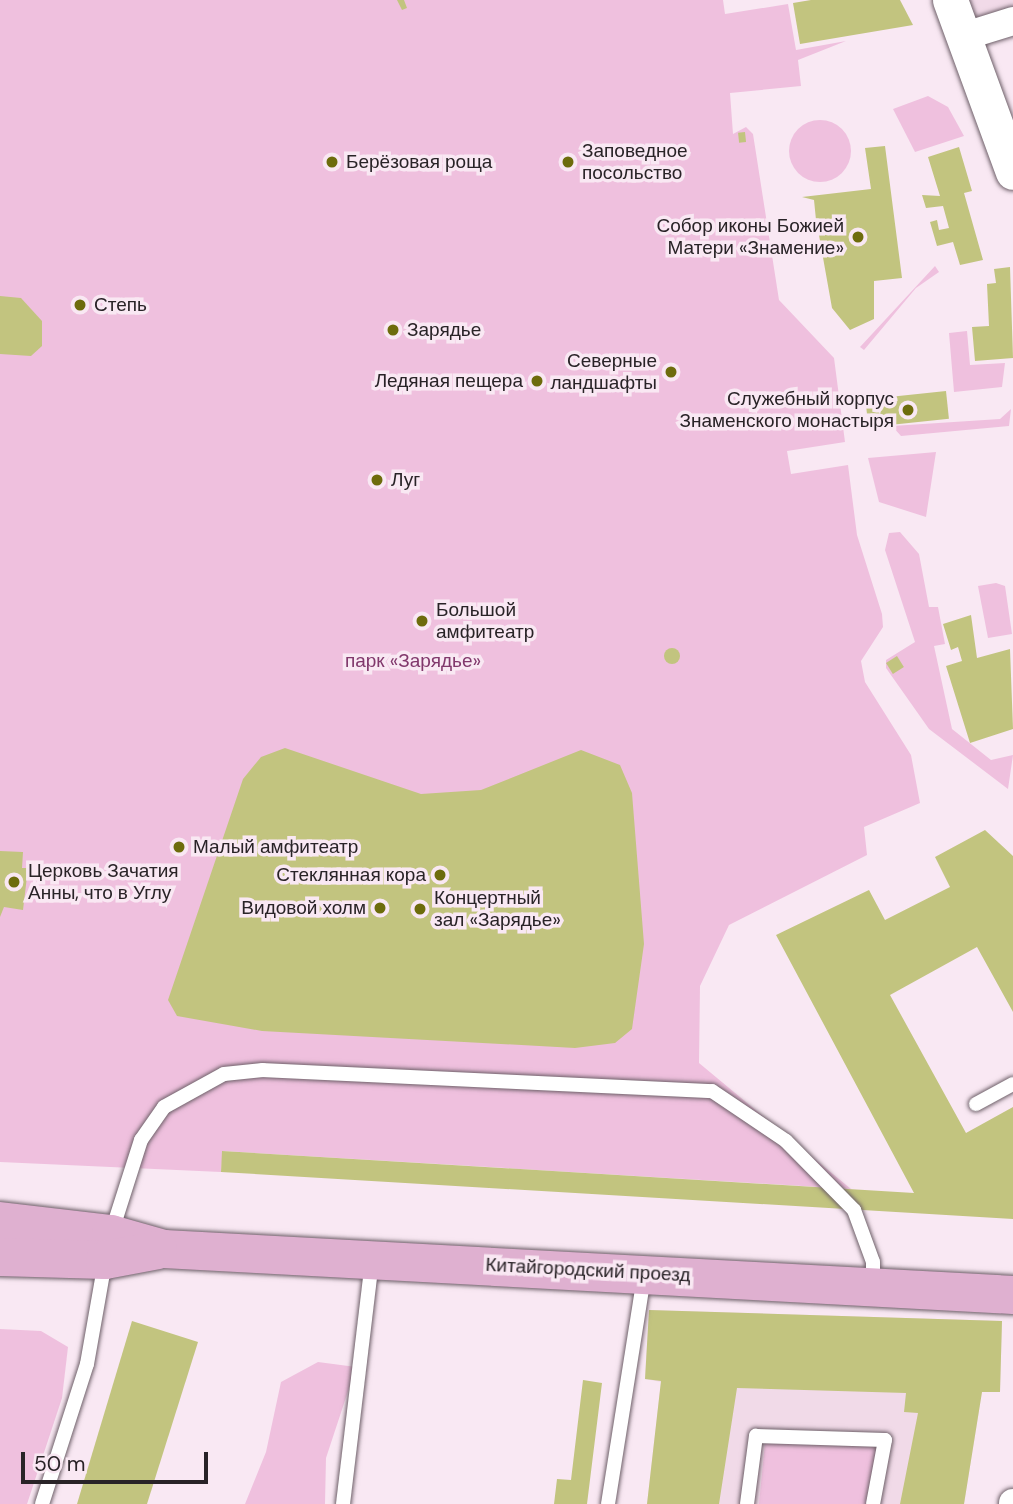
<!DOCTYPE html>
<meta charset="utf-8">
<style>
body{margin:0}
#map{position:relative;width:1013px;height:1504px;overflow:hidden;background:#f9e8f3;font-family:"DM Sans",sans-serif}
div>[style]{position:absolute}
.built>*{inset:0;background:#f1dae8}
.green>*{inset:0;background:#efc0de}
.round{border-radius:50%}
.building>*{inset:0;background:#c2c47f;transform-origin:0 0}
.roads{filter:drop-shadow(0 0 2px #6e6069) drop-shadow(0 0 2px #6e6069)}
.service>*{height:14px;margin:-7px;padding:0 7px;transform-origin:7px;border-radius:7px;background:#fff}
.minor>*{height:28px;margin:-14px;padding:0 14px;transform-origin:14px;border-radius:14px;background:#fff}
.tertiary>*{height:35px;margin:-17.5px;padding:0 17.5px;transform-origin:17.5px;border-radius:17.5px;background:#fff}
.primary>*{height:38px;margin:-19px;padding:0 19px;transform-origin:19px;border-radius:19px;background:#dfb0d0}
.dots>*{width:19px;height:19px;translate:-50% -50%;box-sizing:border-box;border:4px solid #f9e8f3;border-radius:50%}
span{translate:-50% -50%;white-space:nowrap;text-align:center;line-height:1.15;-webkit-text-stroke:7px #f9e8f3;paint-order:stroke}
.poi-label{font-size:19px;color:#292327}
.left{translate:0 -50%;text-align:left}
.right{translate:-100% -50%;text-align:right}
.park-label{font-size:19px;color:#81386c}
.street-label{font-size:19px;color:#292327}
.scale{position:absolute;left:21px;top:1452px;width:187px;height:32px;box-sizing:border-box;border:4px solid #292327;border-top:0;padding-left:9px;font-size:21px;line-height:24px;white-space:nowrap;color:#292327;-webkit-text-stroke:5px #f9e8f3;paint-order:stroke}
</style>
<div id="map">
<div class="built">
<i style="clip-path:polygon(963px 0,1013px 0,1013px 17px,973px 23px)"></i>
<i style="clip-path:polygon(649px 1310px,1002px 1321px,1000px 1392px,982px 1392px,964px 1504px,647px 1504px,661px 1382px,645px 1379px)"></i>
</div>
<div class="green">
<i style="clip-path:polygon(0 0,723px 0,725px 14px,788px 4px,796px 50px,846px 41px,798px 60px,801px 86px,730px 93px,733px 134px,746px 127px,753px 134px,779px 300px,834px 358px,845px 442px,787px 451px,791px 474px,848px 465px,857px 535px,882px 614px,883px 627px,861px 661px,865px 682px,911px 755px,920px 803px,864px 827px,867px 855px,729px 925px,700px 986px,699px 1063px,851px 1189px,223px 1151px,221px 1172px,0 1162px)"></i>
<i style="clip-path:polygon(928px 96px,948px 107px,964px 136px,915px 152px,893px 109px)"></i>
<i class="round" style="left:789px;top:120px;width:62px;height:62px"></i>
<i style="clip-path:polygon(935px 266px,939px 272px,916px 288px,864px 350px,860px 347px)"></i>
<i style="clip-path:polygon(967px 331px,970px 365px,1005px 363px,1002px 387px,954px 392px,949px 333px)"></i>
<i style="clip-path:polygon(1011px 409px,1009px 426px,901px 436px,892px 426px,1000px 419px)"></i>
<i style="clip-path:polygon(936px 452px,926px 517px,879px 502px,868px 458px)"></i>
<i style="clip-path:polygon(900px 532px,919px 554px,929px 607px,938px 607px,945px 644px,934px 646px,952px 729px,991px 760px,1013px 755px,1008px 789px,929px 729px,886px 668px,886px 660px,915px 642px,885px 550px,889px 533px)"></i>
<i style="clip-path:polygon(996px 583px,1005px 586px,1012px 634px,988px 638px,978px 586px)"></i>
<i style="clip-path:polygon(0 1329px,41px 1331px,68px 1347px,62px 1398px,27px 1504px,0 1504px)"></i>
<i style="clip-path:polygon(318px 1362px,356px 1367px,326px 1458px,325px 1504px,245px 1504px,266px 1452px,281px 1382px)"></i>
<i style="clip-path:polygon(765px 1443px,879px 1444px,867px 1504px,759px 1504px)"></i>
</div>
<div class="building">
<i style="clip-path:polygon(397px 0,404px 0,407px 8px,402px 10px)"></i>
<i style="clip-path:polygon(811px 0,900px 0,913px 25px,800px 44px,793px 3px)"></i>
<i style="left:745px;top:132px;width:10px;height:7px;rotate:84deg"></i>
<i style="clip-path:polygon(885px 146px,902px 278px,874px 281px,874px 319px,850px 330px,832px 308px,817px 224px,806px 226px,816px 220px,814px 200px,802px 197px,871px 189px,865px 148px)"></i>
<i style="clip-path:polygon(959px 147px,972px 191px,964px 193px,983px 260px,960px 265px,953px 242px,937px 246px,930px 222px,937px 220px,939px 230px,949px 228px,943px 206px,926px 208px,922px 195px,940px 196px,928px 157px)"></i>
<i style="clip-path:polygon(1010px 267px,1013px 358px,975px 361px,972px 327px,989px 326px,987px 284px,996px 283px,994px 269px)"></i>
<i style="clip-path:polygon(0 296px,21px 298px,42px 321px,42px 346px,31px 356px,0 354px)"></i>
<i style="left:946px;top:391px;width:28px;height:81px;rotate:84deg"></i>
<i style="clip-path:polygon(971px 615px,977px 658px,1010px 649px,1013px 729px,970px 743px,946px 666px,962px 661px,958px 647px,951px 650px,943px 624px)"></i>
<i class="round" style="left:664px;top:648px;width:16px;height:16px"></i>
<i style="left:897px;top:656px;width:13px;height:13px;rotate:58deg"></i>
<i style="clip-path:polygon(285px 748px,421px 794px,481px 790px,581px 750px,620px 765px,632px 793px,644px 944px,632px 1029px,615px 1043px,575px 1048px,262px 1031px,177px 1016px,168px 1000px,243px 779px,261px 757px)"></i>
<i style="clip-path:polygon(985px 830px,1013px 856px,1013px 1012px,977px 947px,890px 995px,966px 1133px,1013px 1107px,1013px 1219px,221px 1172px,222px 1151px,914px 1193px,776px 935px,869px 890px,885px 920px,950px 887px,935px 857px)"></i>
<i style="clip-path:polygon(0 851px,23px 852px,22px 868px,28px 868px,23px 910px,4px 907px,0 917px)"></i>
<i style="clip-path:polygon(649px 1310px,1002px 1321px,1000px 1392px,982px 1392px,964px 1504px,900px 1504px,918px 1413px,904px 1412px,906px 1393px,737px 1388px,719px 1504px,647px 1504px,661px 1381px,645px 1379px)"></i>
<i style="clip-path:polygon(132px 1321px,198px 1342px,147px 1504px,77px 1504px)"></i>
<i style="clip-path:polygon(583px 1380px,602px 1383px,587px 1504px,554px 1504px,557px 1479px,571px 1480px)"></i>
</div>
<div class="roads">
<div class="service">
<i style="left:976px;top:1104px;width:42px;rotate:-28.4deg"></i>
<i style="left:111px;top:1234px;width:99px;rotate:-72.3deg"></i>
<i style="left:141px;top:1140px;width:40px;rotate:-55.1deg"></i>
<i style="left:164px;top:1107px;width:68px;rotate:-28.8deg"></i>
<i style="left:224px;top:1074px;width:39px;rotate:-6deg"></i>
<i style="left:263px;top:1070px;width:449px;rotate:2.7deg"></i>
<i style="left:712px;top:1091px;width:89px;rotate:34deg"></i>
<i style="left:786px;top:1141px;width:97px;rotate:45.4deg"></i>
<i style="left:854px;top:1210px;width:55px;rotate:69.9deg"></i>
<i style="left:873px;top:1262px;width:25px;rotate:90deg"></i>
<i style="left:42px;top:1504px;width:147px;rotate:-72.2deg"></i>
<i style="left:87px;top:1364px;width:104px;rotate:-80deg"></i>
<i style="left:343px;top:1504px;width:245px;rotate:-83.2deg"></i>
<i style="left:608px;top:1504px;width:230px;rotate:-81deg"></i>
<i style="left:747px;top:1504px;width:69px;rotate:-82.5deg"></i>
<i style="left:756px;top:1436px;width:129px;rotate:1.8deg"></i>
<i style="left:885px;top:1440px;width:65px;rotate:100.6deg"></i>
</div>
<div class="minor">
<i style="left:965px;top:36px;width:50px;rotate:-17.4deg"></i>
<i style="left:1013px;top:1504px;width:1px;rotate:-90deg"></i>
</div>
<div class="tertiary">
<i style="left:950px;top:0;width:183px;rotate:69.9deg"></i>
</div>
<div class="primary">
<i style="left:0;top:1221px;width:112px;rotate:6.7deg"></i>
<i style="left:111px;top:1234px;width:55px;rotate:15.8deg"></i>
<i style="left:164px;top:1249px;width:850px;rotate:3.1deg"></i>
<i style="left:0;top:1257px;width:105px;rotate:1.6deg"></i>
<i style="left:105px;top:1260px;width:54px;rotate:-10.7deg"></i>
</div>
</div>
<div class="dots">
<i style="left:332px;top:162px;background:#6d6c0c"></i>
<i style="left:568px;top:162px;background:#6d6c0c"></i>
<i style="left:858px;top:237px;background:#6d6c0c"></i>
<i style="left:80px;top:305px;background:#6d6c0c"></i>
<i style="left:393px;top:330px;background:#6d6c0c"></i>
<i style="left:671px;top:372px;background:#6d6c0c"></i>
<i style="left:537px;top:381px;background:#6d6c0c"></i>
<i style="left:908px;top:410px;background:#6d6c0c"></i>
<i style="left:377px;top:480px;background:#6d6c0c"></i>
<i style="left:422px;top:621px;background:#6d6c0c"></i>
<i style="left:179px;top:847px;background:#6d6c0c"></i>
<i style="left:440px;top:875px;background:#6d6c0c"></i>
<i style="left:14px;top:882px;background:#6d6c0c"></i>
<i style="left:380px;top:908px;background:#6d6c0c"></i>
<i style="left:420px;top:909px;background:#6d6c0c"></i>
</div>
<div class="poi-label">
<span class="left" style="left:582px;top:162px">Заповедное<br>посольство</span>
<span class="left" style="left:346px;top:162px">Берёзовая роща</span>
<span class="right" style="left:844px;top:237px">Собор иконы Божией<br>Матери «Знамение»</span>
<span class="left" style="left:94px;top:305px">Степь</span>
<span class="left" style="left:407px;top:330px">Зарядье</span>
<span class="right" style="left:657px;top:372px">Северные<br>ландшафты</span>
<span class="right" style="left:523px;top:381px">Ледяная пещера</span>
<span class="right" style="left:894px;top:410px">Служебный корпус<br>Знаменского монастыря</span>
<span class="left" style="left:391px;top:480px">Луг</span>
<span class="left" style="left:436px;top:621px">Большой<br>амфитеатр</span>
<span class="left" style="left:193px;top:847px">Малый амфитеатр</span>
<span class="left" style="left:28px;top:882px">Церковь Зачатия<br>Анны, что в Углу</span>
<span class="right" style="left:426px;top:875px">Стеклянная кора</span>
<span class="left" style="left:434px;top:909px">Концертный<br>зал «Зарядье»</span>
<span class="right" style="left:366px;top:908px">Видовой холм</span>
</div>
<div class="park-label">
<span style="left:413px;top:661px">парк «Зарядье»</span>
</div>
<div class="street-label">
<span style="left:588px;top:1270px;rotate:3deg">Китайгородский проезд</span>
</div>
<div class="scale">50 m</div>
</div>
